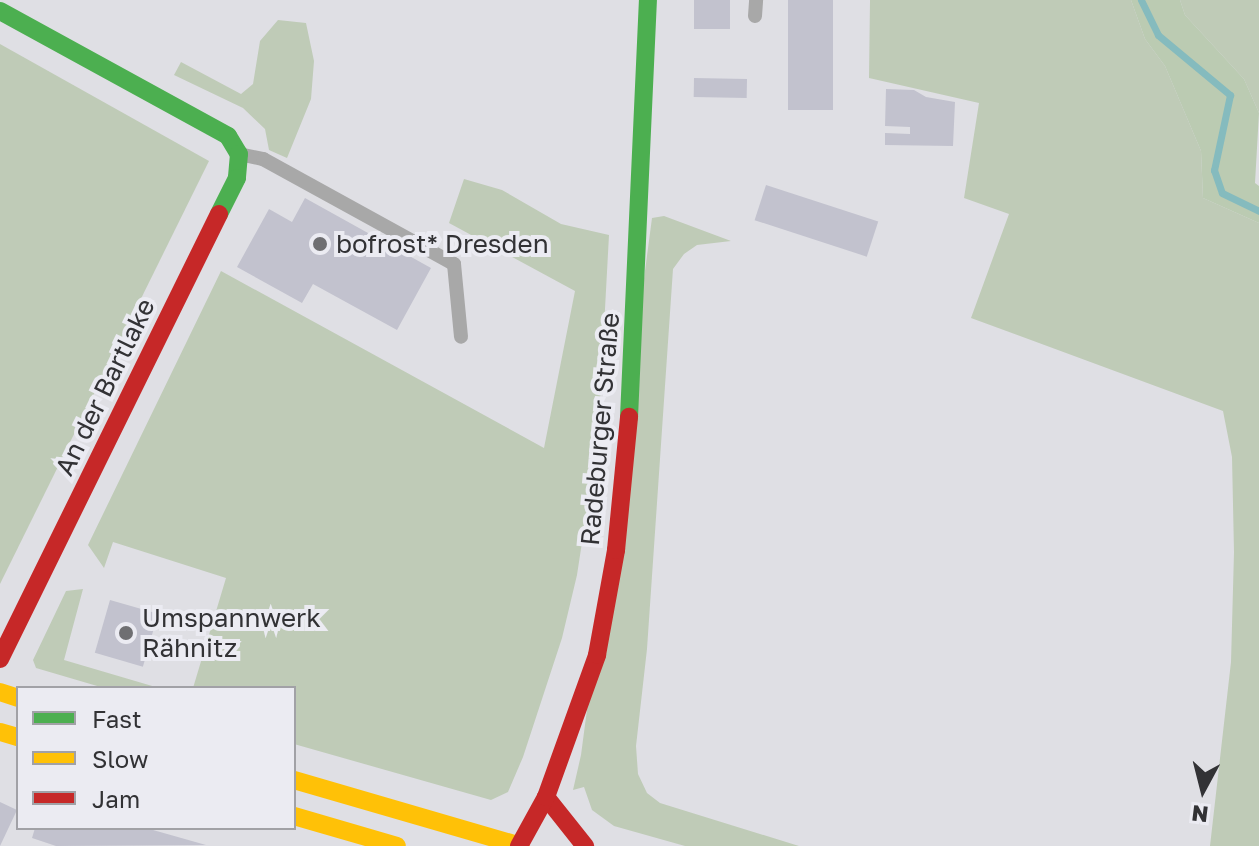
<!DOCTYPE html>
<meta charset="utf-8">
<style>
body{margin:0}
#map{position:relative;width:1259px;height:846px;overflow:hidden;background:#dfdfe4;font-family:"Golos Text",sans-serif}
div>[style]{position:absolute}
.green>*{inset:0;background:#bfcbb7}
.forest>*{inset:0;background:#bbcbb2}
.stream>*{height:7px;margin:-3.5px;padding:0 3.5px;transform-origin:3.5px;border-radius:3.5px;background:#85bbbe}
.building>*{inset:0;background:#c2c2ce;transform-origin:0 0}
.lane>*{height:14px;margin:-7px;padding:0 7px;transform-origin:7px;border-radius:7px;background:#a8a8a8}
.fast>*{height:18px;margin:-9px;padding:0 9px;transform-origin:9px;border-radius:9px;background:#4caf50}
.slow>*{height:18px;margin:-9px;padding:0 9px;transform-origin:9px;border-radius:9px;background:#ffc107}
.jam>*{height:18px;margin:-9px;padding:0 9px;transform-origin:9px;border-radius:9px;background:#c62828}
.dots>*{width:22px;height:22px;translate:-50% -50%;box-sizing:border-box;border:4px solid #ebebf2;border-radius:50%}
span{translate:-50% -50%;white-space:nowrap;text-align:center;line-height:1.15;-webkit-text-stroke:8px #ebebf2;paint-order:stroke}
.poi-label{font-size:26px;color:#323235}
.left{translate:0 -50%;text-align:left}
.street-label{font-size:26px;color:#323235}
.legend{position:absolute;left:16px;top:686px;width:280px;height:144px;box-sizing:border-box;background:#ebebf2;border:2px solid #a1a1a6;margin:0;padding:10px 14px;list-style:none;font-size:24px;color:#323235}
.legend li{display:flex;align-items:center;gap:16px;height:40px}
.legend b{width:40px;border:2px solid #a1a1a6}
.north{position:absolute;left:1163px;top:750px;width:80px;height:80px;-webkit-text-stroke:6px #ebebf2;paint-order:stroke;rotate:187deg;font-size:22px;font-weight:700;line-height:32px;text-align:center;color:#323235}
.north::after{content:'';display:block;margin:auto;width:28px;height:36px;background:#323235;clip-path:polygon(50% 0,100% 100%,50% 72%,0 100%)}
</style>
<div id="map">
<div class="green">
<i style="clip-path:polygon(870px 0,1131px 0,1145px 39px,1165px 66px,1201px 151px,1203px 198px,1259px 223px,1259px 846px,1210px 846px,1231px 662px,1234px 552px,1232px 457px,1223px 411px,971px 318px,1009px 214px,964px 198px,979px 103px,869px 78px)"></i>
<i style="clip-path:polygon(1180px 0,1259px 0,1259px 113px,1244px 79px,1185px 15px)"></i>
<i style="clip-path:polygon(278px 20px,306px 23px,314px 61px,311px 99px,287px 158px,269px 150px,265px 129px,243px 108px,174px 75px,181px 62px,241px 94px,253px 84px,260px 41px)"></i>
<i style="clip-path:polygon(0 44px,209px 161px,0 584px)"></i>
<i style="clip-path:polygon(464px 179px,502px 190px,561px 224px,609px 235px,598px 438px,577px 575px,562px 638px,523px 757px,508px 792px,491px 800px,294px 744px,294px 688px,193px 688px,226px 578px,113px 542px,104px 568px,88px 545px,221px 271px,544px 448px,575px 291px,449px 223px)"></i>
<i style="clip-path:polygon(664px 216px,731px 241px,697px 245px,684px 254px,673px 269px,647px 649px,636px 746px,638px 774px,647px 793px,660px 803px,799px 846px,685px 846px,614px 826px,592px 810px,584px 787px,573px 790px,581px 755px,652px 218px)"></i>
<i style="clip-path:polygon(83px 589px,64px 660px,159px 688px,104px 688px,36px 668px,33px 660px,66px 591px)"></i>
</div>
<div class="forest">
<i style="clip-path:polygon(1131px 0,1180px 0,1185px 15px,1244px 79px,1259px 113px,1255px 183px,1259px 186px,1259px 223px,1203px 198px,1201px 151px,1165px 66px,1145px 39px)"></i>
</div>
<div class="stream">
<i style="left:1141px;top:0;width:39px;rotate:64deg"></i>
<i style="left:1158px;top:35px;width:94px;rotate:39.8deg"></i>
<i style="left:1230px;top:95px;width:77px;rotate:102deg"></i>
<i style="left:1214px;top:170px;width:24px;rotate:71deg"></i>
<i style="left:1222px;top:193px;width:41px;rotate:25.9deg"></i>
</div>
<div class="building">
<i style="left:694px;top:0;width:36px;height:29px"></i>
<i style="left:788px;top:0;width:45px;height:110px"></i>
<i style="left:694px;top:78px;width:53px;height:19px;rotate:1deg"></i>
<i style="clip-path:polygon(886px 89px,914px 90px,926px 97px,955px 102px,953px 146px,885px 145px,885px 133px,910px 134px,910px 127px,885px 126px)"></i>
<i style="left:766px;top:185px;width:118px;height:37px;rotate:18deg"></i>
<i style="clip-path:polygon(305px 198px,431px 268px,397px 330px,313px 284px,302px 303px,237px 267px,269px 209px,292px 222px)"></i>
<i style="left:110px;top:600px;width:50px;height:55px;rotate:16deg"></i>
<i style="clip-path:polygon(0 802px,17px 810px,0 846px)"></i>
<i style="clip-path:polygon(35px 828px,146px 828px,206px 845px,56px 846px,32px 838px)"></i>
</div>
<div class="lane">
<i style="left:755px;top:16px;width:16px;rotate:-86deg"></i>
<i style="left:239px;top:154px;width:25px;rotate:12deg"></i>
<i style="left:263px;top:159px;width:218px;rotate:28.8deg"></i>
<i style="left:454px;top:264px;width:73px;rotate:84.5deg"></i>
</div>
<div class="fast">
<i style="left:0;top:11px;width:260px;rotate:28.7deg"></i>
<i style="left:228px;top:136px;width:21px;rotate:59deg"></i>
<i style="left:239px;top:154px;width:24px;rotate:95deg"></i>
<i style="left:237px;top:178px;width:40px;rotate:116.6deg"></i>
<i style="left:629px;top:417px;width:417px;rotate:-87.4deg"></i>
</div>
<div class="slow">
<i style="left:0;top:692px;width:19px;rotate:18deg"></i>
<i style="left:0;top:732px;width:19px;rotate:16deg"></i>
<i style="left:294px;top:780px;width:236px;rotate:16.2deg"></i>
<i style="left:294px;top:816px;width:107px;rotate:16.2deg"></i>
</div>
<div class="jam">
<i style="left:0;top:659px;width:496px;rotate:-63.8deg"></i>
<i style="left:546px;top:797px;width:63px;rotate:51.5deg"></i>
<i style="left:519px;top:846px;width:56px;rotate:-61.1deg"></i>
<i style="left:546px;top:797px;width:151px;rotate:-70.2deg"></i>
<i style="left:597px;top:655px;width:107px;rotate:-79.7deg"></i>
<i style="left:616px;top:550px;width:134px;rotate:-84.4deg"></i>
</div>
<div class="dots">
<i style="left:320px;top:244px;background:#6f6f72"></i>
<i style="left:126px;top:633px;background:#6f6f72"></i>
</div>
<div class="poi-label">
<span class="left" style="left:336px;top:244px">bofrost* Dresden</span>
<span class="left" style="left:142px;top:633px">Umspannwerk<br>Rähnitz</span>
</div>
<div class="street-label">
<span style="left:105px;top:387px;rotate:-64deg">An der Bartlake</span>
<span style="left:600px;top:429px;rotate:-85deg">Radeburger Straße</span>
</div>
<ul class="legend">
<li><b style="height:10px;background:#4caf50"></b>Fast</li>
<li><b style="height:10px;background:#ffc107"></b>Slow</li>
<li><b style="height:10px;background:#c62828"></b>Jam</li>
</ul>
<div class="north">N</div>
</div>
